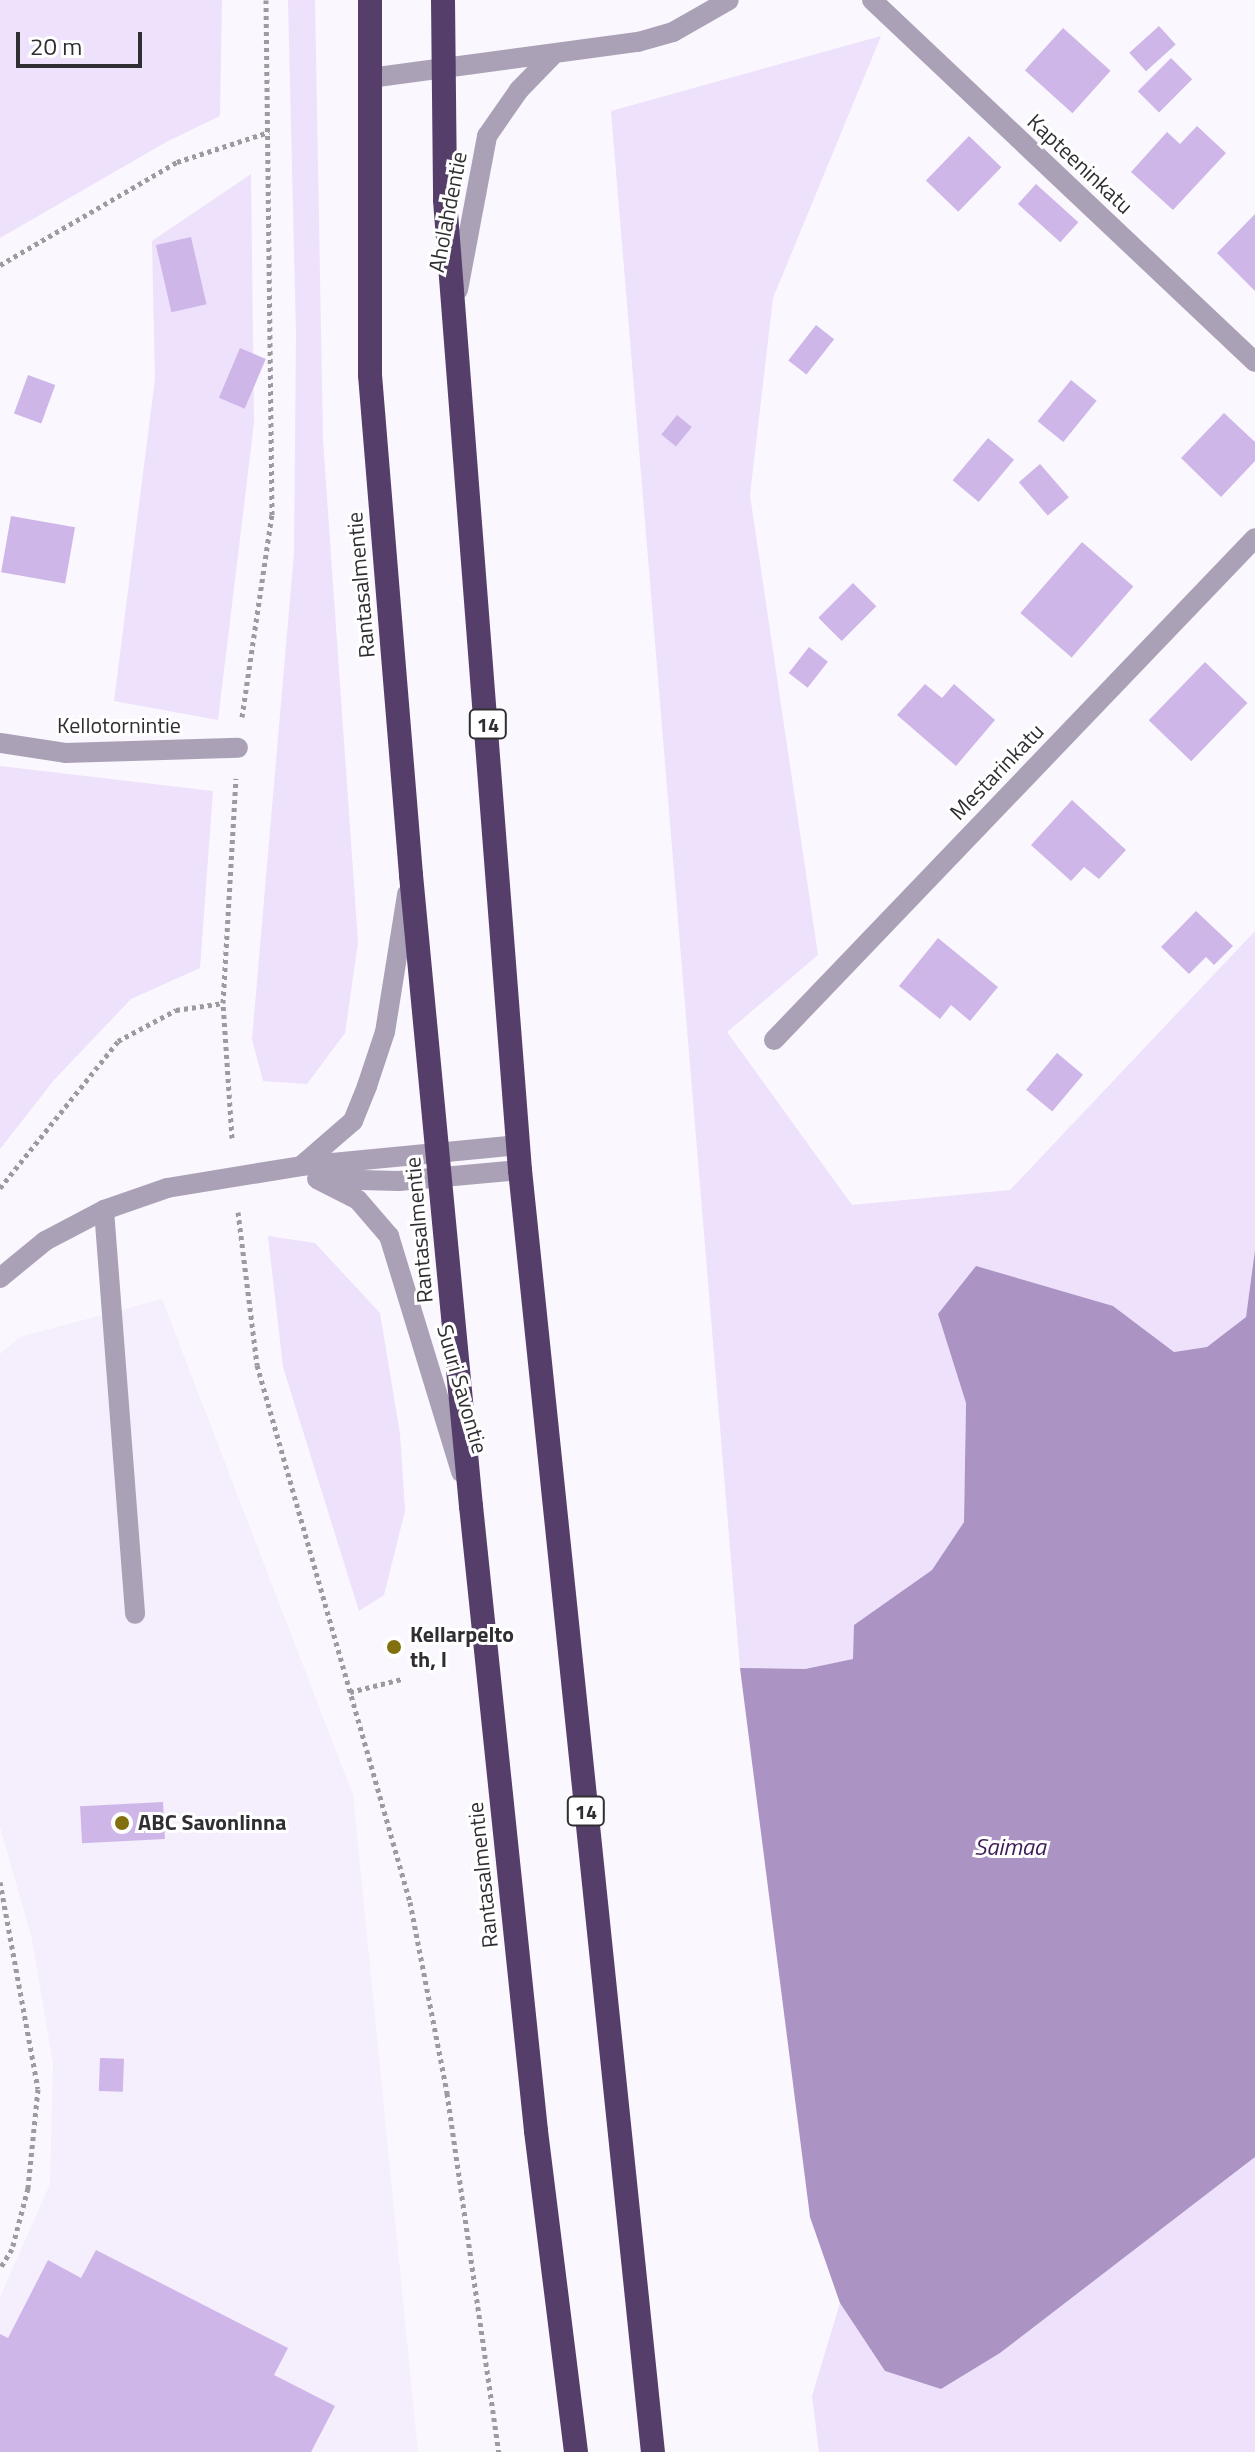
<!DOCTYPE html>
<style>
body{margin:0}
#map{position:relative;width:1255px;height:2452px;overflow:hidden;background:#faf7fe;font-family:"Titillium Web",sans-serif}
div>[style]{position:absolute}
.built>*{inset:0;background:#f5eefd}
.green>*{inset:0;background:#eee1fb}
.water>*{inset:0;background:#ab93c4}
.building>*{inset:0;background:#ceb6e9;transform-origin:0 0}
.path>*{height:5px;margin-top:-2.5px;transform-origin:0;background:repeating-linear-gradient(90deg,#9d9ba0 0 4px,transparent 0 8px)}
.minor>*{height:20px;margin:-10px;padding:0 10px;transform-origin:10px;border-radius:10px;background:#aba1b7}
.highway>*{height:24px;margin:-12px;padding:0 12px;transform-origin:12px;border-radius:12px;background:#553f6a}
.dots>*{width:22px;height:22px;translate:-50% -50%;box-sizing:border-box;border:4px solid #fff;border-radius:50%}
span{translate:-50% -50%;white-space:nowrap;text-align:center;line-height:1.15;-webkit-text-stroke:6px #fff;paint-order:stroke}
.shield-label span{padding:2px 6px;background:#fff;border:2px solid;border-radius:6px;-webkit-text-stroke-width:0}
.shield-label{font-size:20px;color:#302e32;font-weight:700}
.street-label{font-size:22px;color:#302e32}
.poi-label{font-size:22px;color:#302e32;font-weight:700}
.left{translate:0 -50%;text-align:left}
.water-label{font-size:24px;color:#3c1b57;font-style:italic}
.scale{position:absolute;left:16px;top:32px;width:126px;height:36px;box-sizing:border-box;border:4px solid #302e32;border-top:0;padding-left:10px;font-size:24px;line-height:28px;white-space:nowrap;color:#302e32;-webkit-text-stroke:6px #fff;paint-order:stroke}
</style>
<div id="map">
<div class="built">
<i style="clip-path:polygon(162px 1299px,353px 1795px,418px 2452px,0 2452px,0 2297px,50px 2184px,53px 2064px,32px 1939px,0 1827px,0 1354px,20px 1337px)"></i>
</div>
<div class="green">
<i style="clip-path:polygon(0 0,222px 0,220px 116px,168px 141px,0 238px)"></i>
<i style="clip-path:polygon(288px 0,315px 0,323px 441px,358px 942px,345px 1033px,307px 1084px,263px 1081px,252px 1039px,294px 553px,296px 334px)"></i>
<i style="clip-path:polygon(881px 36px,773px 298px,750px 495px,818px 955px,727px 1032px,852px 1205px,1010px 1190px,1255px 931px,1255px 1250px,1246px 1317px,1207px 1347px,1174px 1352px,1113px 1306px,938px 1314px,966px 1403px,964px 1522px,932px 1570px,854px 1625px,854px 1659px,805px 1669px,740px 1668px,611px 111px)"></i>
<i style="clip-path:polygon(251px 174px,254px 423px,218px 720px,114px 701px,155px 379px,152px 241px)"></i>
<i style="clip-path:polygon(0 766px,213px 791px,200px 968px,131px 999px,54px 1080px,0 1149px)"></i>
<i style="clip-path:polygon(268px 1236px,315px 1243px,380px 1313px,400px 1434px,405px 1511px,384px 1595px,359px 1611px,283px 1367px)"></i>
<i style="clip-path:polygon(1255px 2157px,1255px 2452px,819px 2452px,812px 2396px,840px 2303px,885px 2371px,941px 2389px,1000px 2353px)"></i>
</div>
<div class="water">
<i style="clip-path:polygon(1255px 1250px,1255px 2157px,1000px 2353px,941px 2389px,885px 2371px,840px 2303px,810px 2217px,740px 1668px,805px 1669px,853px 1659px,854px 1625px,932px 1570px,964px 1522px,966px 1403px,938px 1314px,976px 1266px,1113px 1306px,1174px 1352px,1207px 1347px,1246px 1317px)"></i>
</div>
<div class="building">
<i style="left:1159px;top:26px;width:25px;height:40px;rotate:48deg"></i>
<i style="left:1063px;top:28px;width:64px;height:57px;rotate:42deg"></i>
<i style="left:1171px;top:58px;width:30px;height:47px;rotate:45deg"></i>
<i style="clip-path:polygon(1197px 126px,1226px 153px,1173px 210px,1131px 172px,1167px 132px,1180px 144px)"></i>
<i style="left:969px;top:136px;width:45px;height:62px;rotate:44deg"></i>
<i style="left:1036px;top:184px;width:57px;height:27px;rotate:42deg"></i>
<i style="clip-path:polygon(1255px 214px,1255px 291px,1217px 253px)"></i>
<i style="left:191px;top:237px;width:69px;height:36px;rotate:77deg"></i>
<i style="left:816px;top:325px;width:23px;height:45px;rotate:38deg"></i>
<i style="left:240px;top:348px;width:28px;height:54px;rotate:23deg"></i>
<i style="left:28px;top:375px;width:29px;height:41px;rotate:20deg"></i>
<i style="left:1071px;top:380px;width:33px;height:53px;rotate:39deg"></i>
<i style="clip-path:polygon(1224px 413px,1255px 442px,1255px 461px,1221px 497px,1181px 458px)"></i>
<i style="left:677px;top:415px;width:19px;height:25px;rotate:39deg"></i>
<i style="left:988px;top:438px;width:34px;height:55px;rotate:40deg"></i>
<i style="left:1040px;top:464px;width:44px;height:28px;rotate:49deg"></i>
<i style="left:11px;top:516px;width:65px;height:57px;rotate:10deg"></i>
<i style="left:1082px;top:542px;width:68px;height:94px;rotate:41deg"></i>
<i style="left:853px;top:583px;width:33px;height:49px;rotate:45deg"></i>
<i style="left:809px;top:647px;width:24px;height:33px;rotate:38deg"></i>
<i style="left:1205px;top:662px;width:59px;height:81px;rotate:44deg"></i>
<i style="clip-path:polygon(925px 684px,942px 698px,954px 684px,995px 720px,956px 766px,897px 715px)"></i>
<i style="clip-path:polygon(1072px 800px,1126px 850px,1099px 879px,1084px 867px,1071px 881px,1031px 845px)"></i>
<i style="clip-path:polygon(1196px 911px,1233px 946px,1214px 965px,1206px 957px,1189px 974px,1161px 947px)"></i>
<i style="clip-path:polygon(938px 938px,998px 987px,970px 1021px,951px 1005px,940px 1019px,899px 986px)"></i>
<i style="left:1057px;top:1053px;width:34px;height:48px;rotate:40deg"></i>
<i style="left:163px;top:1802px;width:37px;height:83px;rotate:87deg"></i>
<i style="left:100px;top:2058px;width:24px;height:33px;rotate:2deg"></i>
<i style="clip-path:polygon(96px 2250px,288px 2348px,274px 2375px,335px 2406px,311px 2452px,0 2452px,0 2334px,8px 2338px,48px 2260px,81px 2278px)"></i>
</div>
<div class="path">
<i style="left:0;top:265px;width:205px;rotate:-30.2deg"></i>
<i style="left:177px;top:162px;width:97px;rotate:-18.1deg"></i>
<i style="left:242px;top:717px;width:204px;rotate:-81.6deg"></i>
<i style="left:272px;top:515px;width:515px;rotate:-90.67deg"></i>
<i style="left:232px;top:1138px;width:135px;rotate:-93.8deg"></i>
<i style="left:223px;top:1003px;width:225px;rotate:-86.7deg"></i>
<i style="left:0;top:1188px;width:189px;rotate:-51.2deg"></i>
<i style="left:118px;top:1041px;width:66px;rotate:-28.1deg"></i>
<i style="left:176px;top:1010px;width:48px;rotate:-8.5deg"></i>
<i style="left:238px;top:1212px;width:154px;rotate:82.9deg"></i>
<i style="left:257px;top:1365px;width:558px;rotate:74.1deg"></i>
<i style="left:410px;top:1902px;width:195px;rotate:79deg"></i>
<i style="left:447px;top:2093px;width:363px;rotate:81.8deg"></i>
<i style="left:350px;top:1692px;width:54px;rotate:-14deg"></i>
<i style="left:0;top:1882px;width:210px;rotate:79.6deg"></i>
<i style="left:38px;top:2089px;width:100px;rotate:95.8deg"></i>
<i style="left:28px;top:2188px;width:63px;rotate:104.7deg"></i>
<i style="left:12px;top:2249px;width:22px;rotate:122deg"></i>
</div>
<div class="minor">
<i style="left:872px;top:0;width:527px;rotate:43.39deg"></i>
<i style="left:370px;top:78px;width:270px;rotate:-7.7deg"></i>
<i style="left:638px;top:42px;width:36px;rotate:-16deg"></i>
<i style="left:673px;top:32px;width:64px;rotate:-29.7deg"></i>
<i style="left:458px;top:290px;width:157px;rotate:-79.3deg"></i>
<i style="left:487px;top:136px;width:56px;rotate:-55.2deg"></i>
<i style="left:519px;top:90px;width:47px;rotate:-45.9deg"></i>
<i style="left:0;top:743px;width:66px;rotate:8.7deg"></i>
<i style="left:65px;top:753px;width:173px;rotate:-1.7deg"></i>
<i style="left:774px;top:1040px;width:695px;rotate:-46.22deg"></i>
<i style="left:301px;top:1166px;width:69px;rotate:-40.9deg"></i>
<i style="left:353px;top:1121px;width:38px;rotate:-68deg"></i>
<i style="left:367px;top:1086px;width:57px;rotate:-71.6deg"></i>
<i style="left:385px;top:1032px;width:140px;rotate:-80.9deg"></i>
<i style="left:317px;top:1179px;width:46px;rotate:27.1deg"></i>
<i style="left:358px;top:1200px;width:48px;rotate:49.3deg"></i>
<i style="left:389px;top:1236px;width:247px;rotate:73deg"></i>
<i style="left:322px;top:1179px;width:77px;rotate:1.5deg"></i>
<i style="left:399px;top:1181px;width:121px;rotate:-5.2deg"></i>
<i style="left:104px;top:1210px;width:405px;rotate:85.6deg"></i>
<i style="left:0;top:1278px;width:58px;rotate:-39.4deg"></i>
<i style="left:45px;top:1241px;width:67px;rotate:-27.7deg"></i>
<i style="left:104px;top:1210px;width:67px;rotate:-19.2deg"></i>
<i style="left:167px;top:1188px;width:136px;rotate:-9.3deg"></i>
<i style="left:301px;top:1166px;width:220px;rotate:-5.5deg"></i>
</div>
<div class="highway">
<i style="left:370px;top:0;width:375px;rotate:90deg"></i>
<i style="left:370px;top:375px;width:502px;rotate:85.31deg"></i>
<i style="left:411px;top:875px;width:634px;rotate:84.57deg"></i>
<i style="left:471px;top:1506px;width:628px;rotate:84.06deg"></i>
<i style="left:536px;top:2131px;width:323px;rotate:82.9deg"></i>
<i style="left:443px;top:0;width:200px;rotate:89.4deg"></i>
<i style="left:445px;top:200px;width:973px;rotate:85.58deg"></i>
<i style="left:520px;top:1170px;width:1289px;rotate:84.08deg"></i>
</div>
<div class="dots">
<i style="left:394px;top:1647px;background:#826f0d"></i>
<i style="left:122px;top:1823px;background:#826f0d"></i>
</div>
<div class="shield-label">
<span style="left:488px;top:724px">14</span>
<span style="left:586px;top:1811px">14</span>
</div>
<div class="street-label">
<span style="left:1080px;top:164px;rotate:43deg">Kapteeninkatu</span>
<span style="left:448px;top:212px;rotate:-79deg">Aholahdentie</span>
<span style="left:361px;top:585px;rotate:-95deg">Rantasalmentie</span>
<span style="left:119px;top:726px">Kellotornintie</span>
<span style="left:997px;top:772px;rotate:-46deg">Mestarinkatu</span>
<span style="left:419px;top:1230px;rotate:-95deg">Rantasalmentie</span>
<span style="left:462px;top:1389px;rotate:74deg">Suuri Savontie</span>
<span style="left:483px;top:1875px;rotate:-96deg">Rantasalmentie</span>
</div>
<div class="poi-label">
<span class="left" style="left:410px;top:1647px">Kellarpelto<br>th, I</span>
<span class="left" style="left:138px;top:1823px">ABC Savonlinna</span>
</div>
<div class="water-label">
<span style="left:1010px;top:1847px">Saimaa</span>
</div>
<div class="scale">20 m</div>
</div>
